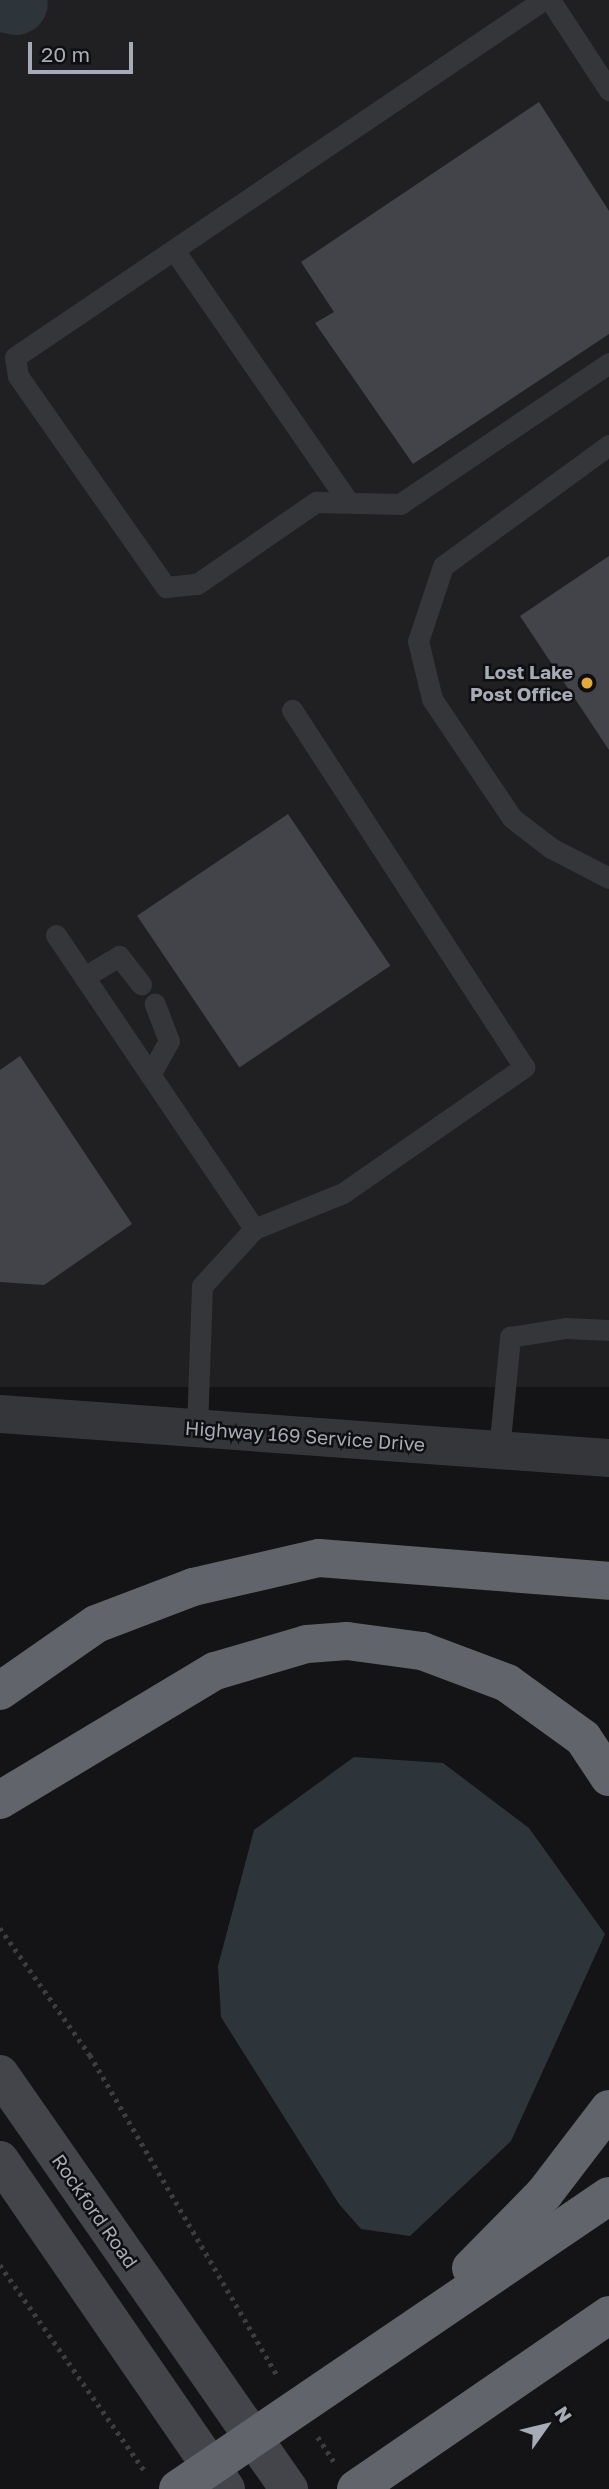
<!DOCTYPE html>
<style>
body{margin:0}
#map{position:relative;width:609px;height:2489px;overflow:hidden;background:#141416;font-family:"Golos Text",sans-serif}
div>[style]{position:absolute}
.built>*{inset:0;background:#202023;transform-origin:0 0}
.water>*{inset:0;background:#2d353b}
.river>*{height:63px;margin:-31.5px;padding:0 31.5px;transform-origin:31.5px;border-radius:31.5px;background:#2d353b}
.building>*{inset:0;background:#434449;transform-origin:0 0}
.path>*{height:4.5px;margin-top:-2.25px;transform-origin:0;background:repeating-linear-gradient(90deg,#3b3d41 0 3.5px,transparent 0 8.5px)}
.lane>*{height:21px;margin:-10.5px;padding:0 10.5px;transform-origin:10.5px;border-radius:10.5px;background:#35363a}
.street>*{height:38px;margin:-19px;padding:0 19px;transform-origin:19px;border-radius:19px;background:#35363a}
.secondary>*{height:38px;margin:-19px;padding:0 19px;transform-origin:19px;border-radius:19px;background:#43454a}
.highway>*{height:38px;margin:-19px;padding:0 19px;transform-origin:19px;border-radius:19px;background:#62646b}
.dots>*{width:19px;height:19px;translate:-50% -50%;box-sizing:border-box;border:4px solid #0f0f11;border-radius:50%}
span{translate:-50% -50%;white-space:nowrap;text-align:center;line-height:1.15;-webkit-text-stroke:5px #0f0f11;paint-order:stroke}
.poi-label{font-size:19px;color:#a7abb5;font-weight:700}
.right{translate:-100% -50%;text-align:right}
.street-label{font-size:19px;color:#a7abb5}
.north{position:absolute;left:511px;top:2391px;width:70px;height:70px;-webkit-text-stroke:5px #0f0f11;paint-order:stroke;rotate:56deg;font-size:19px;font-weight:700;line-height:28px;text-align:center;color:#a7abb5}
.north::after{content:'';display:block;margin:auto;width:24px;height:32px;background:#a7abb5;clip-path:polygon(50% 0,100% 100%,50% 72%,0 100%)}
.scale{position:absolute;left:28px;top:42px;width:105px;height:32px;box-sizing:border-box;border:4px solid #a7abb5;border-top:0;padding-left:9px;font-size:21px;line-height:24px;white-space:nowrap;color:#a7abb5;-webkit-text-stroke:5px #0f0f11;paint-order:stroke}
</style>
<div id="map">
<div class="built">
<i style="left:0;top:0;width:609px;height:1387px"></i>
</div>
<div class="water">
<i style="clip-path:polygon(354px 1757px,443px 1763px,529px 1828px,605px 1934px,511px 2141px,410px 2236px,361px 2229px,339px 2204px,221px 2017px,218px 1966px,254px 1830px)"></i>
</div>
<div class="river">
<i style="left:2px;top:0;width:14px;rotate:12deg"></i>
</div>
<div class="building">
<i style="clip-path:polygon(539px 102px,609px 211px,609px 334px,413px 464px,315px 323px,334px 312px,301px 262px)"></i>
<i style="clip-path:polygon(609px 556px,609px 750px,520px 616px)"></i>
<i style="left:288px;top:814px;width:183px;height:182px;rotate:56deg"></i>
<i style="clip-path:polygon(20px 1056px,132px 1224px,44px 1285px,0 1282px,0 1070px)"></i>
</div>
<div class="path">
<i style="left:0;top:1928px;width:156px;rotate:54.7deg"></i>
<i style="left:90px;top:2055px;width:373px;rotate:59.7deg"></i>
<i style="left:0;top:2265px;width:254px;rotate:54.9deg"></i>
<i style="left:318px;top:2437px;width:30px;rotate:57deg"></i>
</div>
<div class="lane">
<i style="left:543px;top:0;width:637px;rotate:145.94deg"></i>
<i style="left:15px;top:357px;width:19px;rotate:81deg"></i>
<i style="left:18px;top:376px;width:258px;rotate:55deg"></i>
<i style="left:166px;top:587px;width:31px;rotate:-6deg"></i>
<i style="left:197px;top:584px;width:145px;rotate:-34.6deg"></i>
<i style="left:316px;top:502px;width:84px;rotate:1.4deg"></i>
<i style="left:400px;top:504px;width:252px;rotate:-34deg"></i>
<i style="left:550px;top:0;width:108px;rotate:56.8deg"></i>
<i style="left:174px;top:250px;width:304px;rotate:55.3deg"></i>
<i style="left:609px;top:445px;width:205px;rotate:143.9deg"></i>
<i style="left:443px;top:566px;width:79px;rotate:108.4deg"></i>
<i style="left:418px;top:641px;width:60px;rotate:76.4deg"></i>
<i style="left:432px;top:699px;width:143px;rotate:56.1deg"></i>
<i style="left:512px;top:818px;width:49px;rotate:37.6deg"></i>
<i style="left:551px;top:848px;width:65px;rotate:27.3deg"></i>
<i style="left:56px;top:935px;width:354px;rotate:56deg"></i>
<i style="left:254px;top:1229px;width:77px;rotate:132.4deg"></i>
<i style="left:202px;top:1286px;width:142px;rotate:92deg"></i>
<i style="left:84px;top:977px;width:41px;rotate:-31deg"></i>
<i style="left:119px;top:956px;width:36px;rotate:52deg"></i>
<i style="left:150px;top:1075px;width:39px;rotate:-61deg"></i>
<i style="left:169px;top:1041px;width:40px;rotate:-111deg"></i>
<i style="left:254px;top:1229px;width:96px;rotate:-22deg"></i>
<i style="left:343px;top:1193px;width:221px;rotate:-34.8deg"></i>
<i style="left:524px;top:1067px;width:426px;rotate:-123deg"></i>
<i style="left:499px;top:1450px;width:114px;rotate:-84.4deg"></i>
<i style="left:510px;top:1337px;width:57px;rotate:-9.1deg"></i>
<i style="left:566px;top:1328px;width:43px;rotate:2.7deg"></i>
</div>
<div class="street">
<i style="left:0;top:1414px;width:611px;rotate:4.13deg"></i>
</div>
<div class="secondary">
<i style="left:0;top:2074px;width:506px;rotate:55.15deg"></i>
<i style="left:0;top:2160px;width:399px;rotate:55.5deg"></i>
</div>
<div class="highway">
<i style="left:0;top:1691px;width:117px;rotate:-34.9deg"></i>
<i style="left:96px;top:1624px;width:104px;rotate:-20.9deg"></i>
<i style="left:193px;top:1587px;width:129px;rotate:-13deg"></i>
<i style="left:319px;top:1558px;width:291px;rotate:4.5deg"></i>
<i style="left:0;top:1800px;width:251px;rotate:-31deg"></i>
<i style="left:215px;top:1671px;width:96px;rotate:-16.4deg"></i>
<i style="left:307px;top:1644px;width:40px;rotate:-4.3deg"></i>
<i style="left:347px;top:1641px;width:76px;rotate:7.6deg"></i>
<i style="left:422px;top:1651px;width:91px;rotate:20.6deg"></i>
<i style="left:507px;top:1683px;width:94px;rotate:35.9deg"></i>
<i style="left:583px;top:1738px;width:47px;rotate:56.3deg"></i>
<i style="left:471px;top:2268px;width:104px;rotate:-45.4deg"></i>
<i style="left:544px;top:2194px;width:107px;rotate:-52.6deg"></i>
<i style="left:178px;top:2489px;width:521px;rotate:-34.21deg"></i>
<i style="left:356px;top:2489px;width:307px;rotate:-34.5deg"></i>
</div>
<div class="dots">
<i style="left:587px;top:683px;background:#e5aa3c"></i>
</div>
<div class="poi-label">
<span class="right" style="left:573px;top:683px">Lost Lake<br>Post Office</span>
</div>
<div class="street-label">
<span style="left:305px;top:1436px;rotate:4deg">Highway 169 Service Drive</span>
<span style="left:95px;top:2211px;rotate:55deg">Rockford Road</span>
</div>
<div class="north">N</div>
<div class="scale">20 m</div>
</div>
